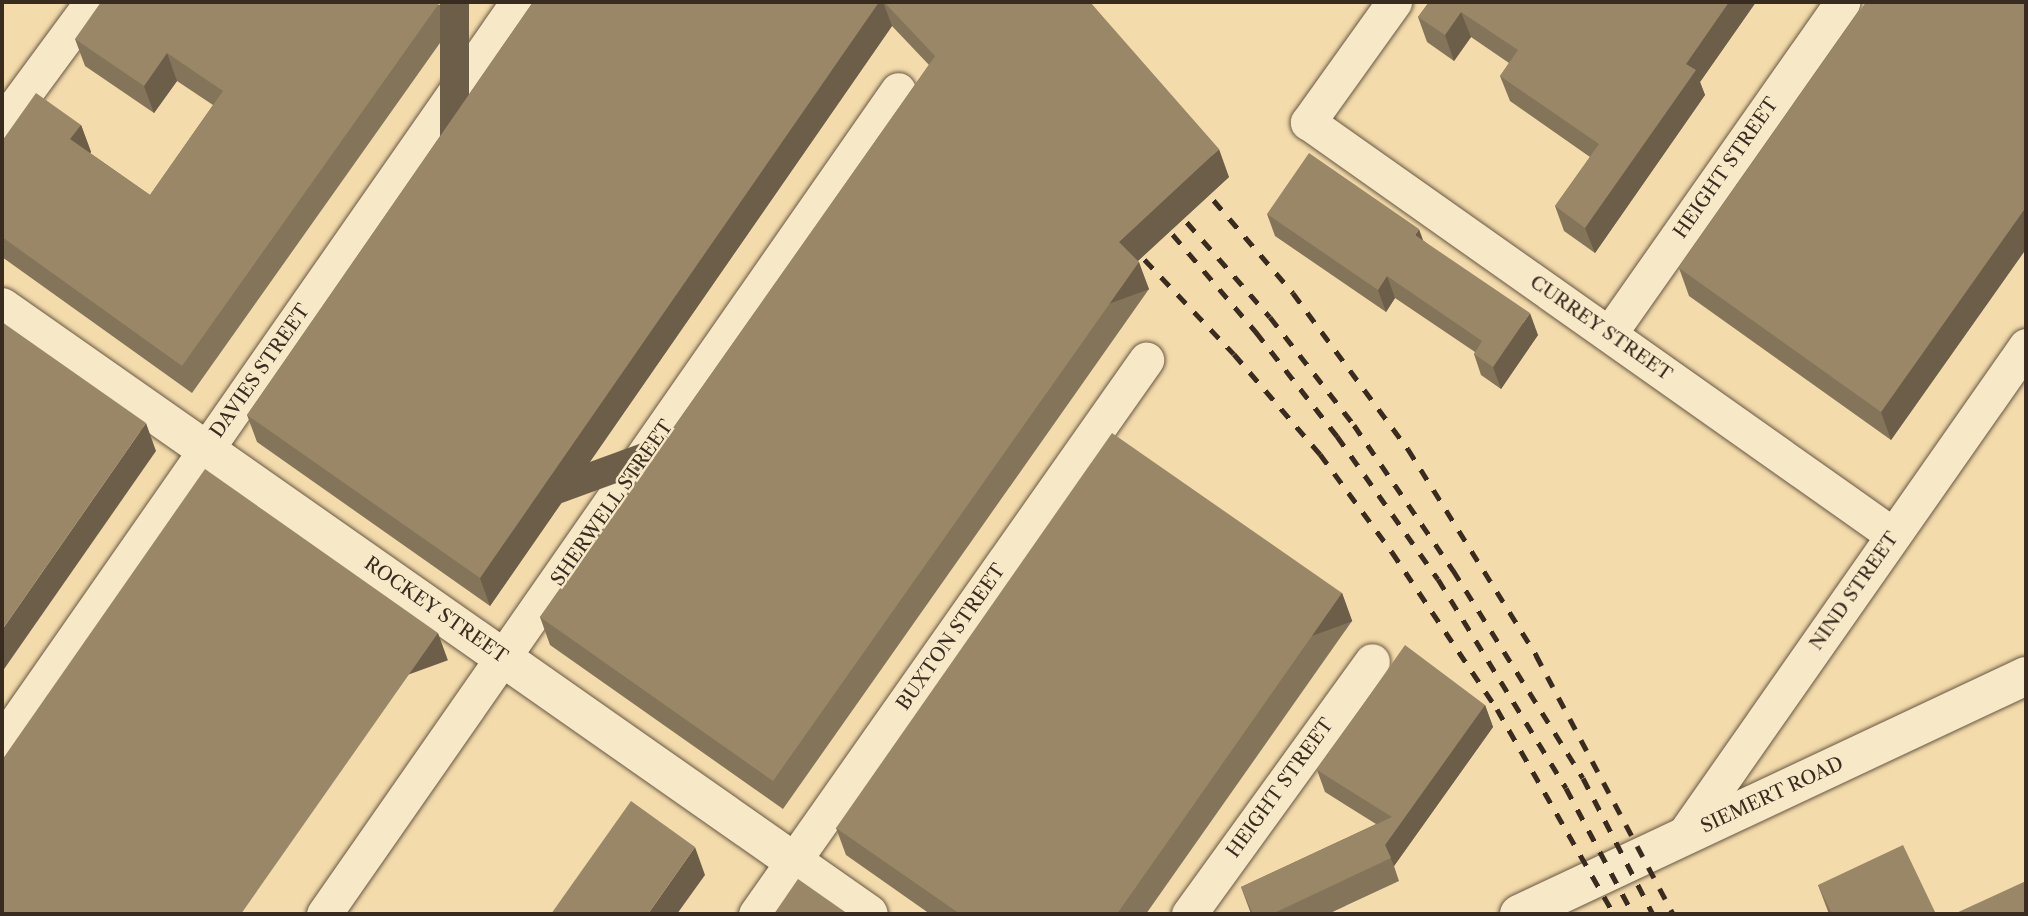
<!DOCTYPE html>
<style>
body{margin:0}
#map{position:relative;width:2028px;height:916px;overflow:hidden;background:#f3dbab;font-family:"Libre Caslon Text",serif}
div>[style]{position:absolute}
.roads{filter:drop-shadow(0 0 2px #685742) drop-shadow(0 0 2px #685742)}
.street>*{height:35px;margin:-17.5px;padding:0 17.5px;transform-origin:17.5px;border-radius:17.5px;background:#f7e8c8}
.secondary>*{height:38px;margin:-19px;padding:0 19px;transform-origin:19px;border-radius:19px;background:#f7e8c8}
.rail>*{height:5px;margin-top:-2.5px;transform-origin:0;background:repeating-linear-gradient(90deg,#392b1f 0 12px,transparent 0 24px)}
.wall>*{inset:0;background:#847459}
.shaded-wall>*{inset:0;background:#6c5e49;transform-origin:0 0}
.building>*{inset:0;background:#9a8768}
span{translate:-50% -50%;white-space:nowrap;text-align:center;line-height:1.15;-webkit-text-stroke:5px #f7e8c8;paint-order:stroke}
.street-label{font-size:19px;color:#392b1f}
.frame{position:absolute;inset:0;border:4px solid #392b1f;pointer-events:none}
</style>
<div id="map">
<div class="roads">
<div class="street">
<i style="left:1394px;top:2px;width:148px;rotate:125.6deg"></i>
<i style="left:1308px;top:122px;width:716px;rotate:35.22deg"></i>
<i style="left:2px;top:124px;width:152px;rotate:-53.6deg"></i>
<i style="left:1609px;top:334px;width:406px;rotate:-54.9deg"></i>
<i style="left:2px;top:742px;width:902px;rotate:-55.11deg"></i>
<i style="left:1683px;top:836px;width:598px;rotate:-55.01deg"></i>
<i style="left:324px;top:914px;width:1004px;rotate:-55.14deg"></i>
<i style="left:756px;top:914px;width:678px;rotate:-54.86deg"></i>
<i style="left:1189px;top:914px;width:312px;rotate:-54.1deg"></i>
</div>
<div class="secondary">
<i style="left:2px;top:307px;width:1058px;rotate:35deg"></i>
<i style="left:1519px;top:914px;width:560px;rotate:-25.15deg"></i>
</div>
</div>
<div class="rail">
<i style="left:1198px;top:182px;width:146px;rotate:49.4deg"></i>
<i style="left:1293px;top:293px;width:194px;rotate:53.6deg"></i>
<i style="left:1408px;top:449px;width:243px;rotate:58.1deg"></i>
<i style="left:1536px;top:655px;width:293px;rotate:62.1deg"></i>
<i style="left:1171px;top:204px;width:150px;rotate:48.8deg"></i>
<i style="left:1270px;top:317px;width:137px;rotate:52.1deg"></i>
<i style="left:1354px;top:425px;width:176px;rotate:55.7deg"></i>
<i style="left:1453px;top:570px;width:245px;rotate:58deg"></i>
<i style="left:1583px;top:778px;width:153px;rotate:62.8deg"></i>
<i style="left:1157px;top:216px;width:153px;rotate:49.5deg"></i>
<i style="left:1256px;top:332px;width:132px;rotate:52.1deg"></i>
<i style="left:1337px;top:436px;width:175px;rotate:54.8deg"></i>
<i style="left:1438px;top:579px;width:245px;rotate:58.5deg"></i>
<i style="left:1566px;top:788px;width:143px;rotate:62deg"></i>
<i style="left:1128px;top:242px;width:154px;rotate:46.6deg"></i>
<i style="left:1234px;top:354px;width:132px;rotate:49.3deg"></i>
<i style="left:1320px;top:454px;width:122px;rotate:53.7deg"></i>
<i style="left:1392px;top:552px;width:189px;rotate:56.2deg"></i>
<i style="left:1497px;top:709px;width:236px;rotate:60.3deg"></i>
</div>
<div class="wall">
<i style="clip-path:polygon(469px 2px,192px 393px,2px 257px,2px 141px,81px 125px,91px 152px,90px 153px,150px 195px,213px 105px,177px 81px,154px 113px,85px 66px,75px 39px)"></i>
<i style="clip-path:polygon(533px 2px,1090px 2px,1229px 177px,1138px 261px,1149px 289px,783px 809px,550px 645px,540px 617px,929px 65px,892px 26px,490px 606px,257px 442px,247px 415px)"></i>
<i style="clip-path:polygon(1429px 2px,1756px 2px,1700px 82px,1705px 95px,1595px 253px,1564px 231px,1555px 206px,1590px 157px,1510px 101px,1500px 76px,1509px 63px,1471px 37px,1454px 61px,1427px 42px,1418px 17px)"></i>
<i style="clip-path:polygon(2026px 2px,2026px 249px,1891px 440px,1689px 296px,1679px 268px)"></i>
<i style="clip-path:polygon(1267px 214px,1424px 241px,1538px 335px,1501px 389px,1481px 375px,1474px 354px,1475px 352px,1395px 298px,1386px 312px,1275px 236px)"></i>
<i style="clip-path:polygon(1342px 593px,1352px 621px,1146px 914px,930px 914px,846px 855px,836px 828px)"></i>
<i style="clip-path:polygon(1485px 705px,1493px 727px,1394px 866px,1399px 881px,1328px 914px,1251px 914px,1241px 887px,1376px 824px,1325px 792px,1317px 770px)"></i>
<i style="clip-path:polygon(1818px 885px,1936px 914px,1829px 914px)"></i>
</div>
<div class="shaded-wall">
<i style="left:440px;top:2px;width:29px;height:446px"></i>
<i style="clip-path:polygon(879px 2px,883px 2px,892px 26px,490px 606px,480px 578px)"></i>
<i style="clip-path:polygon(1729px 2px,1756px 2px,1700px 82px,1705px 95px,1595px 253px,1585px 228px,1686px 64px)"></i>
<i style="clip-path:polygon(1461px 12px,1471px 37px,1454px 61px,1445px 35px)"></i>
<i style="clip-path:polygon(167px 53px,177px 81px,154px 113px,144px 86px)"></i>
<i style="clip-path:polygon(81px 125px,91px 152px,80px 167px,70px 139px)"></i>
<i style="clip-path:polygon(1219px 149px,1229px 177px,1129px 269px,1119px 242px)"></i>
<i style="clip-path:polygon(2026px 207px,2026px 249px,1891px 440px,1881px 412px)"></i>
<i style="clip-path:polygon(1419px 229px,1427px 251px,1415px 235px)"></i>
<i style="left:1139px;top:262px;width:29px;height:635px;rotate:70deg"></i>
<i style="clip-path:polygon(1387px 276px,1395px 298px,1386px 312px,1378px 290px)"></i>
<i style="clip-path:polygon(1530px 313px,1538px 335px,1501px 389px,1493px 367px)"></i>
<i style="clip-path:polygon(146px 423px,156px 451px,2px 672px,2px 630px)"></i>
<i style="left:1342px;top:593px;width:30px;height:392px;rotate:70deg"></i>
<i style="left:438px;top:633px;width:29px;height:343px;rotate:70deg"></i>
<i style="clip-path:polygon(1485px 705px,1493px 727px,1394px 866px,1385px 845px)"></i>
<i style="clip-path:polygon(695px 847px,705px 875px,677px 914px,648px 914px)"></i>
</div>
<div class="building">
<i style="clip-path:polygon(101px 2px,440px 2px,182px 366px,2px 237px,2px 141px,36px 93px,81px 125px,70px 139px,150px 195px,223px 91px,167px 53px,144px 86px,75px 39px)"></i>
<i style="clip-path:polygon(533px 2px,879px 2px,480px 578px,247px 415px)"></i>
<i style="clip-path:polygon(884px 2px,1090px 2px,1219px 149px,1119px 242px,1139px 262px,773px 781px,540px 617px,935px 56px)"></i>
<i style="clip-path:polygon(1429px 2px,1729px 2px,1686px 64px,1696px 70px,1585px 228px,1555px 206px,1599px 144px,1500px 76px,1518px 50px,1461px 12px,1445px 35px,1418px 17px)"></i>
<i style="clip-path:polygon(1866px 2px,2026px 2px,2026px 207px,1881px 412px,1679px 268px)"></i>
<i style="clip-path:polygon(1309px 153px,1419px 229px,1415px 235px,1530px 313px,1493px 367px,1474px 354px,1482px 341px,1387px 276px,1378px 290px,1267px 214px)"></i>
<i style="clip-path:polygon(2px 322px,146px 423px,2px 630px)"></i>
<i style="clip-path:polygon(1112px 433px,1342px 593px,1117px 914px,960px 914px,836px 828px)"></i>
<i style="clip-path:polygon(205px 469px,438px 633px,241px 914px,2px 914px,2px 760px)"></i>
<i style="clip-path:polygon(1405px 645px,1485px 705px,1385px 845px,1391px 858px,1272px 914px,1253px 914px,1241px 887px,1392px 817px,1317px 770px)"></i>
<i style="clip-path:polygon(631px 801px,695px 847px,648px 914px,551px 914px)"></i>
<i style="clip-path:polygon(1903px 845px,1936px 914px,1832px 914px,1818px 885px)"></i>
<i style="clip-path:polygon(798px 879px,848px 914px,774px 914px)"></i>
<i style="clip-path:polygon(2026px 881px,2026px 914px,1954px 914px)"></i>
</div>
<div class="street-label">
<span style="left:1726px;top:168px;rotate:-55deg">HEIGHT STREET</span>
<span style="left:1601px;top:328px;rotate:35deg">CURREY STREET</span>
<span style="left:260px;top:371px;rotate:-55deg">DAVIES STREET</span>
<span style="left:612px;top:503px;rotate:-55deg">SHERWELL STREET</span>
<span style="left:1854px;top:591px;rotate:-55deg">NIND STREET</span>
<span style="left:436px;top:610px;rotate:35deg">ROCKEY STREET</span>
<span style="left:951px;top:637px;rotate:-55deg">BUXTON STREET</span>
<span style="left:1280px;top:788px;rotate:-54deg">HEIGHT STREET</span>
<span style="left:1772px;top:795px;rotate:-25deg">SIEMERT ROAD</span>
</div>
<div class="frame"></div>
</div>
